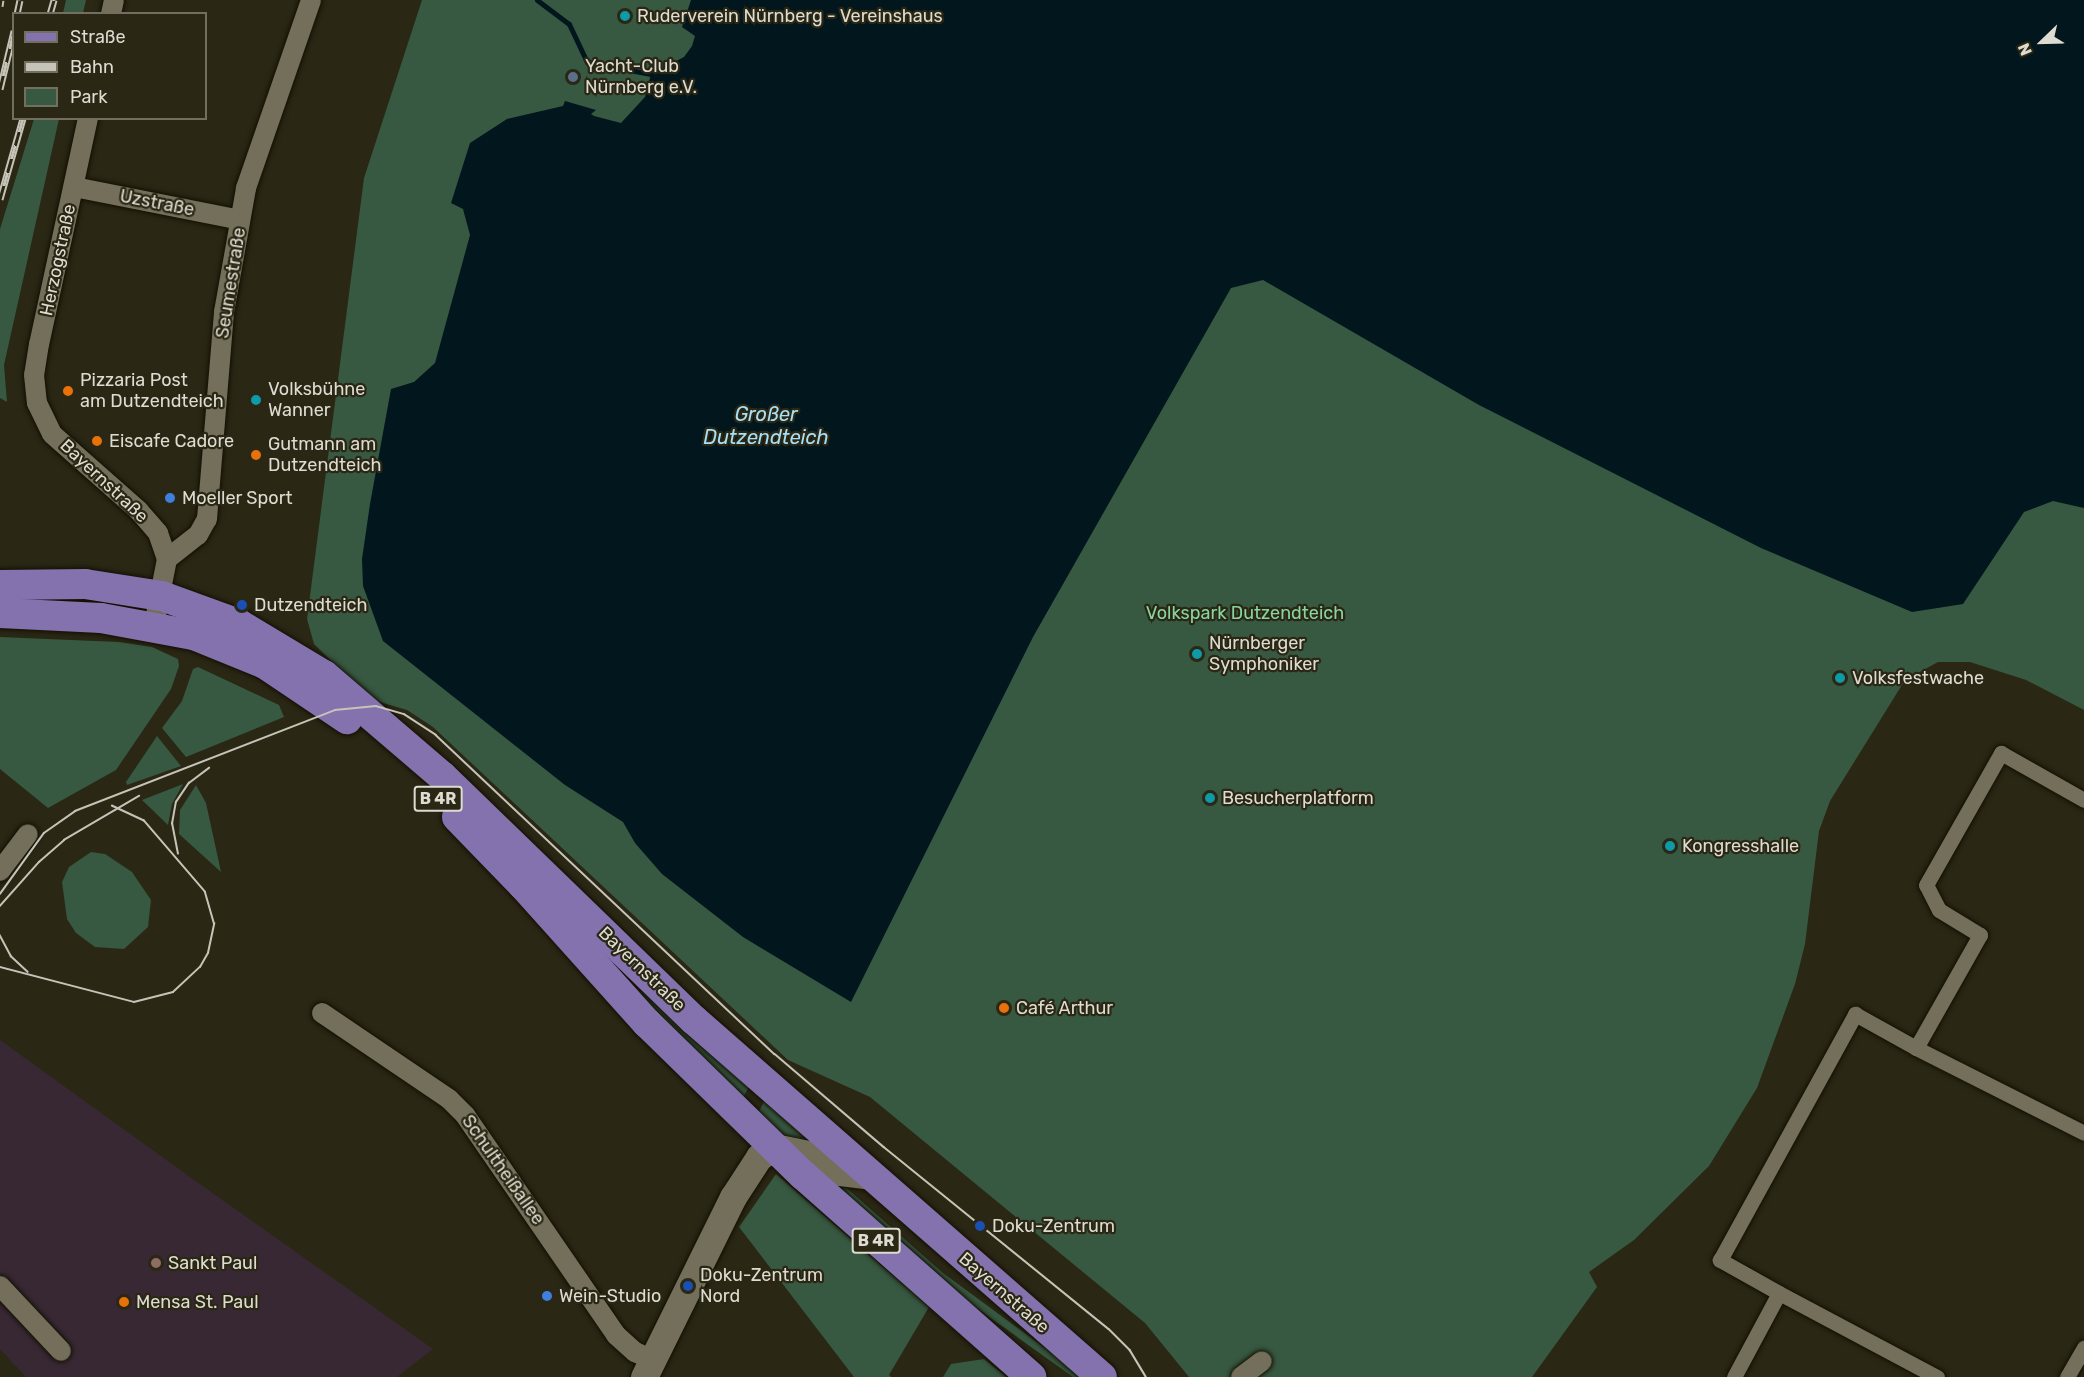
<!DOCTYPE html>
<meta charset="utf-8">
<style>
body{margin:0}
#map{position:relative;width:2084px;height:1377px;overflow:hidden;background:#2a2715;font-family:Rubik,sans-serif}
div>[style]{position:absolute}
.education>*{inset:0;background:#382833}
.green>*{inset:0;background:#375841}
.water>*{inset:0;background:#02161d}
.stream>*{height:5px;margin:-2.5px;padding:0 2.5px;transform-origin:2.5px;border-radius:2.5px;background:#02161d}
.roads{filter:drop-shadow(0 0 2px #131002) drop-shadow(0 0 2px #131002)}
.pedestrian>*{height:15px;margin:-7.5px;padding:0 7.5px;transform-origin:7.5px;border-radius:7.5px;background:#736f5b}
.minor>*{height:20px;margin:-10px;padding:0 10px;transform-origin:10px;border-radius:10px;background:#736f5b}
.secondary>*{height:27px;margin:-13.5px;padding:0 13.5px;transform-origin:13.5px;border-radius:13.5px;background:#736f5b}
.primary>*{height:30px;margin:-15px;padding:0 15px;transform-origin:15px;border-radius:15px;background:#8372ad}
.tram>*{height:1.5px;margin:-0.75px;padding:0 0.75px;transform-origin:0.75px;border-radius:0.75px;background:#c6c4b8}
.rail>*{height:7px;margin-top:-3.5px;transform-origin:0;background:repeating-linear-gradient(90deg,#2a2715 0 14px,#c6c4b8 0 28px);box-sizing:border-box;border-block:2px solid #c6c4b8}
.dots>*{width:16px;height:16px;translate:-50% -50%;box-sizing:border-box;border:3px solid #2a2715;border-radius:50%}
span{translate:-50% -50%;white-space:nowrap;text-align:center;line-height:1.15;-webkit-text-stroke:4.5px #2a2715;paint-order:stroke}
.shield-label span{padding:2px 4px;background:#2a2715;border:2px solid;border-radius:4px;-webkit-text-stroke-width:0}
.shield-label{font-size:16px;color:#dedcd1;font-weight:700}
.poi-label{font-size:18px;color:#dedcd1}
.left{translate:0 -50%;text-align:left}
.street-label{font-size:18px;color:#dedcd1}
.park-label{font-size:18px;color:#87d59f}
.water-label{font-size:20px;color:#a7dff6;font-style:italic}
.legend{position:absolute;left:12px;top:12px;width:195px;height:108px;box-sizing:border-box;background:#2a2715;border:2px solid #726f60;margin:0;padding:8px 10px;list-style:none;font-size:18px;color:#dedcd1}
.legend li{display:flex;align-items:center;gap:12px;height:30px}
.legend b{width:30px;border:2px solid #726f60}
.north{position:absolute;left:2012px;top:12px;width:60px;height:60px;-webkit-text-stroke:4px #2a2715;paint-order:stroke;rotate:247deg;font-size:16px;font-weight:700;line-height:24px;text-align:center;color:#dedcd1}
.north::after{content:'';display:block;margin:auto;width:21px;height:27px;background:#dedcd1;clip-path:polygon(50% 0,100% 100%,50% 72%,0 100%)}
</style>
<div id="map">
<div class="education">
<i style="clip-path:polygon(0 1040px,190px 1177px,433px 1349px,397px 1377px,26px 1377px,0 1349px)"></i>
</div>
<div class="green">
<i style="clip-path:polygon(66px 0,86px 0,83px 13px,63px 13px)"></i>
<i style="clip-path:polygon(422px 0,2084px 0,2084px 710px,2026px 680px,1970px 662px,1938px 662px,1905px 680px,1830px 801px,1819px 831px,1805px 944px,1795px 984px,1757px 1088px,1709px 1166px,1634px 1240px,1589px 1272px,1597px 1287px,1532px 1377px,1189px 1377px,1145px 1323px,870px 1097px,788px 1060px,433px 727px,407px 710px,370px 699px,314px 644px,307px 619px,364px 178px)"></i>
<i style="clip-path:polygon(34px 119px,59px 119px,4px 365px,7px 402px,0 398px,0 229px)"></i>
<i style="clip-path:polygon(0 637px,119px 642px,152px 647px,178px 659px,179px 666px,171px 689px,116px 770px,48px 808px,0 769px)"></i>
<i style="clip-path:polygon(198px 667px,279px 705px,284px 717px,186px 757px,162px 728px,182px 701px,193px 669px)"></i>
<i style="clip-path:polygon(157px 736px,181px 766px,127px 785px,126px 782px)"></i>
<i style="clip-path:polygon(183px 784px,172px 804px,168px 825px,142px 800px)"></i>
<i style="clip-path:polygon(196px 785px,206px 803px,221px 872px,179px 834px,180px 810px)"></i>
<i style="clip-path:polygon(463px 806px,751px 1083px,740px 1103px)"></i>
<i style="clip-path:polygon(91px 852px,105px 854px,132px 872px,151px 900px,148px 927px,124px 949px,95px 947px,76px 933px,67px 919px,62px 882px,69px 867px)"></i>
<i style="clip-path:polygon(766px 1097px,814px 1141px,791px 1143px,755px 1120px)"></i>
<i style="clip-path:polygon(811px 1166px,826px 1170px,943px 1273px,1084px 1377px,1073px 1377px,960px 1296px)"></i>
<i style="clip-path:polygon(776px 1174px,929px 1307px,889px 1375px,891px 1377px,854px 1377px,739px 1227px)"></i>
<i style="clip-path:polygon(984px 1359px,1006px 1377px,943px 1377px,951px 1364px)"></i>
</div>
<div class="water">
<i style="clip-path:polygon(691px 0,2084px 0,2084px 508px,2053px 501px,2024px 512px,1963px 604px,1912px 612px,1761px 548px,1479px 405px,1263px 280px,1231px 288px,1033px 637px,851px 1002px,743px 937px,662px 874px,635px 843px,623px 822px,565px 785px,383px 641px,363px 586px,362px 559px,370px 504px,391px 389px,414px 382px,435px 363px,470px 235px,463px 209px,451px 203px,470px 143px,507px 119px,563px 106px,565px 101px,596px 110px,591px 114px,594px 116px,621px 123px,645px 97px,651px 74px,684px 57px,692px 46px,695px 36px,682px 27px)"></i>
</div>
<div class="stream">
<i style="left:537px;top:0;width:40px;rotate:37deg"></i>
<i style="left:569px;top:24px;width:42px;rotate:64.7deg"></i>
<i style="left:587px;top:62px;width:65px;rotate:10.6deg"></i>
</div>
<div class="roads">
<div class="pedestrian">
<i style="left:1916px;top:1048px;width:188px;rotate:26.8deg"></i>
<i style="left:1779px;top:1293px;width:179px;rotate:28deg"></i>
<i style="left:1734px;top:1377px;width:95px;rotate:-61.8deg"></i>
<i style="left:1779px;top:1293px;width:68px;rotate:-150.8deg"></i>
<i style="left:1720px;top:1260px;width:281px;rotate:-61.2deg"></i>
<i style="left:1855px;top:1014px;width:70px;rotate:29.1deg"></i>
<i style="left:1916px;top:1048px;width:130px;rotate:-60.5deg"></i>
<i style="left:1980px;top:935px;width:48px;rotate:-148.6deg"></i>
<i style="left:1939px;top:910px;width:28px;rotate:-117deg"></i>
<i style="left:1926px;top:885px;width:152px;rotate:-60.4deg"></i>
<i style="left:2001px;top:753px;width:95px;rotate:29.5deg"></i>
<i style="left:2067px;top:1377px;width:34px;rotate:-60deg"></i>
</div>
<div class="minor">
<i style="left:111px;top:14px;width:14px;rotate:-78deg"></i>
<i style="left:88px;top:118px;width:231px;rotate:102.2deg"></i>
<i style="left:39px;top:344px;width:31px;rotate:99deg"></i>
<i style="left:34px;top:375px;width:28px;rotate:84deg"></i>
<i style="left:37px;top:403px;width:34px;rotate:64deg"></i>
<i style="left:52px;top:434px;width:116px;rotate:41.5deg"></i>
<i style="left:139px;top:511px;width:29px;rotate:49deg"></i>
<i style="left:158px;top:533px;width:28px;rotate:71deg"></i>
<i style="left:167px;top:559px;width:67px;rotate:101.1deg"></i>
<i style="left:74px;top:187px;width:169px;rotate:11.2deg"></i>
<i style="left:167px;top:559px;width:39px;rotate:-38deg"></i>
<i style="left:198px;top:535px;width:18px;rotate:-61deg"></i>
<i style="left:207px;top:519px;width:208px;rotate:-85.3deg"></i>
<i style="left:224px;top:312px;width:126px;rotate:-79.9deg"></i>
<i style="left:246px;top:188px;width:199px;rotate:-70.9deg"></i>
<i style="left:0;top:871px;width:46px;rotate:-52.9deg"></i>
<i style="left:322px;top:1013px;width:153px;rotate:34.1deg"></i>
<i style="left:449px;top:1099px;width:23px;rotate:45deg"></i>
<i style="left:465px;top:1115px;width:267px;rotate:55.5deg"></i>
<i style="left:616px;top:1335px;width:25px;rotate:42deg"></i>
<i style="left:635px;top:1352px;width:17px;rotate:24deg"></i>
<i style="left:0;top:1286px;width:89px;rotate:46.8deg"></i>
<i style="left:1241px;top:1377px;width:26px;rotate:-37deg"></i>
</div>
<div class="secondary">
<i style="left:644px;top:1377px;width:201px;rotate:-63.7deg"></i>
<i style="left:733px;top:1197px;width:48px;rotate:-57deg"></i>
<i style="left:759px;top:1157px;width:18px;rotate:-34deg"></i>
<i style="left:774px;top:1147px;width:45px;rotate:11.6deg"></i>
<i style="left:818px;top:1156px;width:27px;rotate:36deg"></i>
<i style="left:840px;top:1172px;width:31px;rotate:7deg"></i>
</div>
<div class="primary">
<i style="left:0;top:585px;width:85px;rotate:-0.7deg"></i>
<i style="left:85px;top:584px;width:78px;rotate:8.9deg"></i>
<i style="left:162px;top:596px;width:82px;rotate:20deg"></i>
<i style="left:239px;top:624px;width:99px;rotate:31deg"></i>
<i style="left:324px;top:675px;width:155px;rotate:40.6deg"></i>
<i style="left:442px;top:776px;width:351px;rotate:44.1deg"></i>
<i style="left:694px;top:1020px;width:542px;rotate:41.19deg"></i>
<i style="left:0;top:613px;width:101px;rotate:2.8deg"></i>
<i style="left:101px;top:618px;width:95px;rotate:10.4deg"></i>
<i style="left:194px;top:635px;width:77px;rotate:22.2deg"></i>
<i style="left:265px;top:664px;width:99px;rotate:33.9deg"></i>
<i style="left:457px;top:817px;width:95px;rotate:45.9deg"></i>
<i style="left:523px;top:885px;width:186px;rotate:48.1deg"></i>
<i style="left:647px;top:1023px;width:218px;rotate:44.3deg"></i>
<i style="left:803px;top:1175px;width:305px;rotate:41.5deg"></i>
</div>
</div>
<div class="tram">
<i style="left:178px;top:854px;width:31px;rotate:-101deg"></i>
<i style="left:172px;top:824px;width:22px;rotate:-80deg"></i>
<i style="left:176px;top:802px;width:23px;rotate:-56deg"></i>
<i style="left:189px;top:783px;width:25px;rotate:-37deg"></i>
<i style="left:0;top:894px;width:75px;rotate:-54.2deg"></i>
<i style="left:44px;top:833px;width:38px;rotate:-35deg"></i>
<i style="left:75px;top:811px;width:279px;rotate:-21.2deg"></i>
<i style="left:335px;top:710px;width:41px;rotate:-5.6deg"></i>
<i style="left:376px;top:706px;width:29px;rotate:16deg"></i>
<i style="left:404px;top:714px;width:38px;rotate:33deg"></i>
<i style="left:436px;top:735px;width:465px;rotate:43.3deg"></i>
<i style="left:775px;top:1054px;width:143px;rotate:40.5deg"></i>
<i style="left:884px;top:1147px;width:289px;rotate:39deg"></i>
<i style="left:1109px;top:1329px;width:30px;rotate:45deg"></i>
<i style="left:1130px;top:1350px;width:31px;rotate:59deg"></i>
<i style="left:0;top:906px;width:59px;rotate:-48.4deg"></i>
<i style="left:39px;top:862px;width:33px;rotate:-41deg"></i>
<i style="left:64px;top:840px;width:87px;rotate:-30.4deg"></i>
<i style="left:0;top:935px;width:24px;rotate:62deg"></i>
<i style="left:11px;top:956px;width:23px;rotate:43deg"></i>
<i style="left:0;top:967px;width:138px;rotate:14.6deg"></i>
<i style="left:134px;top:1002px;width:40px;rotate:-14.4deg"></i>
<i style="left:173px;top:992px;width:37px;rotate:-43deg"></i>
<i style="left:200px;top:967px;width:16px;rotate:-60deg"></i>
<i style="left:208px;top:953px;width:30px;rotate:-78deg"></i>
<i style="left:214px;top:924px;width:33px;rotate:-106deg"></i>
<i style="left:205px;top:892px;width:94px;rotate:-130.7deg"></i>
<i style="left:144px;top:821px;width:35px;rotate:-155deg"></i>
</div>
<div class="rail">
<i style="left:0;top:6px;width:6px;rotate:-81deg"></i>
<i style="left:17px;top:14px;width:14px;rotate:-78deg"></i>
<i style="left:50px;top:14px;width:15px;rotate:-74deg"></i>
<i style="left:0;top:89px;width:60px;rotate:-76.4deg"></i>
<i style="left:0;top:199px;width:84px;rotate:-74.1deg"></i>
</div>
<div class="dots">
<i style="left:625px;top:16px;background:#0f9aa8"></i>
<i style="left:573px;top:77px;background:#5c6f8a"></i>
<i style="left:68px;top:391px;background:#e8710a"></i>
<i style="left:256px;top:400px;background:#0f9aa8"></i>
<i style="left:97px;top:441px;background:#e8710a"></i>
<i style="left:256px;top:455px;background:#e8710a"></i>
<i style="left:170px;top:498px;background:#3f7fe0"></i>
<i style="left:242px;top:605px;background:#1a4fb4"></i>
<i style="left:1197px;top:654px;background:#0f9aa8"></i>
<i style="left:1840px;top:678px;background:#0f9aa8"></i>
<i style="left:1210px;top:798px;background:#0f9aa8"></i>
<i style="left:1670px;top:846px;background:#0f9aa8"></i>
<i style="left:1004px;top:1008px;background:#e8710a"></i>
<i style="left:980px;top:1226px;background:#1a4fb4"></i>
<i style="left:156px;top:1263px;background:#8d6e63"></i>
<i style="left:688px;top:1286px;background:#1a4fb4"></i>
<i style="left:547px;top:1296px;background:#3f7fe0"></i>
<i style="left:124px;top:1302px;background:#e8710a"></i>
</div>
<div class="shield-label">
<span style="left:438px;top:799px">B 4R</span>
<span style="left:876px;top:1241px">B 4R</span>
</div>
<div class="poi-label">
<span class="left" style="left:637px;top:16px">Ruderverein Nürnberg - Vereinshaus</span>
<span class="left" style="left:585px;top:77px">Yacht-Club<br>Nürnberg e.V.</span>
<span class="left" style="left:80px;top:391px">Pizzaria Post<br>am Dutzendteich</span>
<span class="left" style="left:268px;top:400px">Volksbühne<br>Wanner</span>
<span class="left" style="left:109px;top:441px">Eiscafe Cadore</span>
<span class="left" style="left:268px;top:455px">Gutmann am<br>Dutzendteich</span>
<span class="left" style="left:182px;top:498px">Moeller Sport</span>
<span class="left" style="left:254px;top:605px">Dutzendteich</span>
<span class="left" style="left:1209px;top:654px">Nürnberger<br>Symphoniker</span>
<span class="left" style="left:1852px;top:678px">Volksfestwache</span>
<span class="left" style="left:1222px;top:798px">Besucherplatform</span>
<span class="left" style="left:1682px;top:846px">Kongresshalle</span>
<span class="left" style="left:1016px;top:1008px">Café Arthur</span>
<span class="left" style="left:992px;top:1226px">Doku-Zentrum</span>
<span class="left" style="left:168px;top:1263px">Sankt Paul</span>
<span class="left" style="left:700px;top:1286px">Doku-Zentrum<br>Nord</span>
<span class="left" style="left:559px;top:1296px">Wein-Studio</span>
<span class="left" style="left:136px;top:1302px">Mensa St. Paul</span>
</div>
<div class="street-label">
<span style="left:157px;top:203px;rotate:11deg">Uzstraße</span>
<span style="left:58px;top:260px;rotate:-78deg">Herzogstraße</span>
<span style="left:231px;top:283px;rotate:-81deg">Seumestraße</span>
<span style="left:104px;top:481px;rotate:43deg">Bayernstraße</span>
<span style="left:642px;top:969px;rotate:44deg">Bayernstraße</span>
<span style="left:503px;top:1170px;rotate:55deg">Schultheißallee</span>
<span style="left:1004px;top:1293px;rotate:41deg">Bayernstraße</span>
</div>
<div class="park-label">
<span style="left:1245px;top:613px">Volkspark Dutzendteich</span>
</div>
<div class="water-label">
<span style="left:766px;top:426px">Großer<br>Dutzendteich</span>
</div>
<ul class="legend">
<li><b style="height:8px;background:#8372ad"></b>Straße</li>
<li><b style="height:8px;background:#c6c4b8"></b>Bahn</li>
<li><b style="height:16px;background:#375841"></b>Park</li>
</ul>
<div class="north">N</div>
</div>
